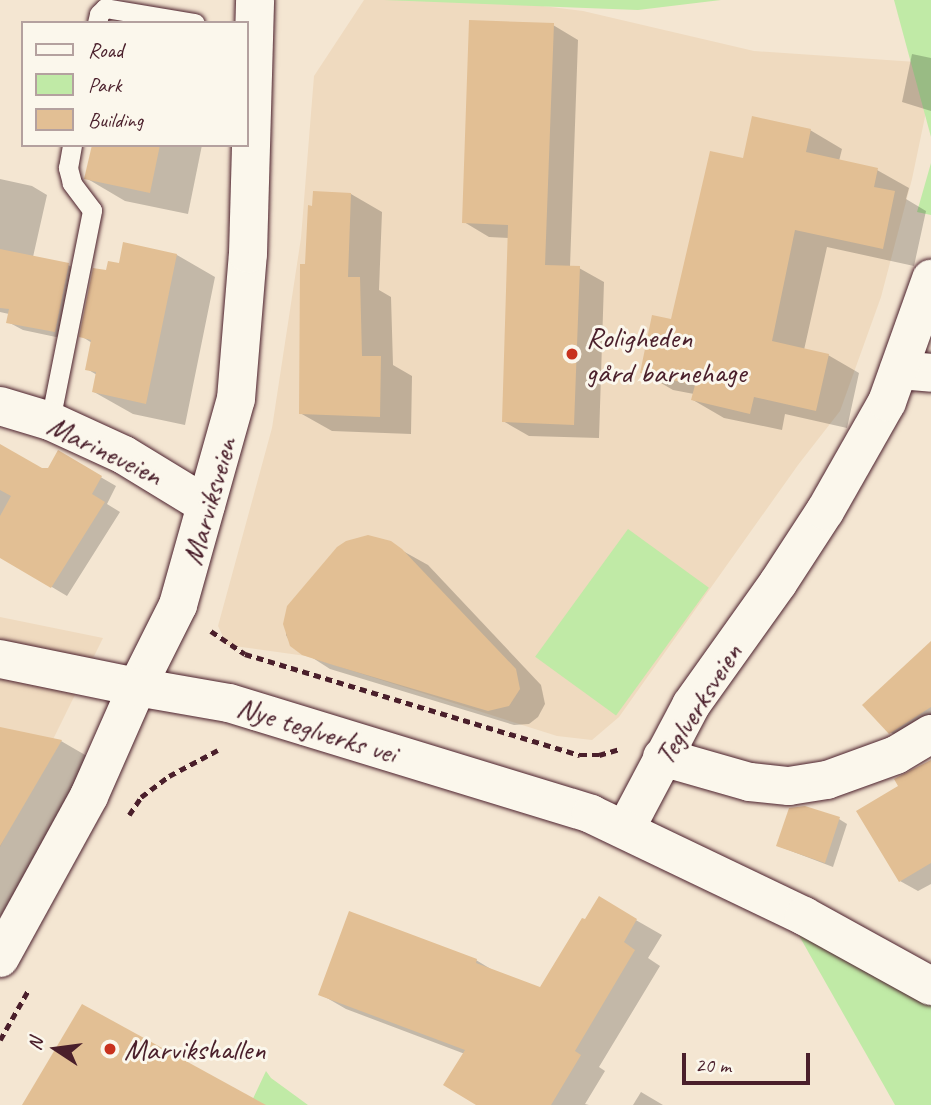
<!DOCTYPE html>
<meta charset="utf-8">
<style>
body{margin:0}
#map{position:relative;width:931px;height:1105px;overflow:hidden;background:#f4e6d2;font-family:Caveat,sans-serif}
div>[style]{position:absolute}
.built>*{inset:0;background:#efdabf}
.green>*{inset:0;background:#c0eaa6;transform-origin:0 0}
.shadow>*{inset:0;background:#0003}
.building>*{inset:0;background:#e2bf94}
.path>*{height:4.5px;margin-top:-2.25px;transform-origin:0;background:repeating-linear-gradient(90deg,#4a1f2b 0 7px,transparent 0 12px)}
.roads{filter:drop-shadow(0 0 2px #4a1f2b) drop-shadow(0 0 2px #4a1f2b)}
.service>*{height:19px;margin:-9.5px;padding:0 9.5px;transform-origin:9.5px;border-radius:9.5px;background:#fbf7ec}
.minor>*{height:38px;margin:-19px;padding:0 19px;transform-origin:19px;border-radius:19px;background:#fbf7ec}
.tertiary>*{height:38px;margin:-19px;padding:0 19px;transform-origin:19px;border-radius:19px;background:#fbf7ec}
.dots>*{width:19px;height:19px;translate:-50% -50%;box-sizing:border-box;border:4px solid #fbf7ec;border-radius:50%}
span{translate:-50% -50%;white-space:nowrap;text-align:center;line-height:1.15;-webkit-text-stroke:6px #fbf7ec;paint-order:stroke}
.poi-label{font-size:30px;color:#4a1f2b}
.left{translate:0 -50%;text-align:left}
.street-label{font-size:30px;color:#4a1f2b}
.legend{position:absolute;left:21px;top:21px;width:228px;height:126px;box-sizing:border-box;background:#fbf7ec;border:2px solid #b4a19f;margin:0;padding:9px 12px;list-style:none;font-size:21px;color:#4a1f2b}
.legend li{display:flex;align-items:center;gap:14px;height:35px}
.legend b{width:35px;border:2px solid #b4a19f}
.north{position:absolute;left:21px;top:1014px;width:70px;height:70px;-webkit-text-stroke:5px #fbf7ec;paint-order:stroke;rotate:283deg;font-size:19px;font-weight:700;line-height:28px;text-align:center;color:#4a1f2b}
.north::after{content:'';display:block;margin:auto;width:24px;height:32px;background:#4a1f2b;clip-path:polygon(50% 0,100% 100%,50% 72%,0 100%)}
.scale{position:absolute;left:682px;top:1053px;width:128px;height:32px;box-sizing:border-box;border:4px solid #4a1f2b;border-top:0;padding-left:9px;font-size:21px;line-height:24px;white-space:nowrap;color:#4a1f2b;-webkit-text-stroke:5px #fbf7ec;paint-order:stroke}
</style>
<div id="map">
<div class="built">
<i style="clip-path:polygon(364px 0,494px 0,583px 11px,754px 51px,931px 63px,931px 88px,912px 179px,881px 297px,840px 411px,798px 465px,619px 717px,592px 740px,557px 736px,306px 656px,227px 645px,218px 626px,272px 428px,301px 238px,314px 76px)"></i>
<i style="clip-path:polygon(0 617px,103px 638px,0 847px)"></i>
</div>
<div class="green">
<i style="clip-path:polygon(384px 0,721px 0,638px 10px)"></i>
<i style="clip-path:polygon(894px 0,931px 0,931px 137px)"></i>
<i style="clip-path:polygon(931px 163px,931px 215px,917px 212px)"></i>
<i style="left:628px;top:529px;width:100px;height:158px;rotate:36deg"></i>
<i style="clip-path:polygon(780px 902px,931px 994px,931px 1105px,895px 1105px)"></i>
<i style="clip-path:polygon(266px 1071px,271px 1078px,308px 1105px,250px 1105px)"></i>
</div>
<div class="shadow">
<i style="clip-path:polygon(553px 25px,578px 40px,570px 267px,579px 268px,604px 282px,599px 438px,529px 436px,503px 421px,509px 238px,489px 237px,464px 222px)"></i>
<i style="clip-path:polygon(912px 54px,931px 58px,931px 111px,902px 102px)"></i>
<i style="clip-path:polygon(810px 130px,842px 149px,839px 161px,877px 170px,909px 188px,906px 199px,926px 211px,914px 266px,827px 247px,804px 350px,828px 355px,859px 373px,847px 428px,785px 414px,782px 430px,724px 418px,693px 400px,694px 394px,673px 390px,642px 372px,672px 321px,744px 160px)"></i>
<i style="clip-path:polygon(93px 145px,202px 145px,188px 214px,125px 201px,86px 178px)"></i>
<i style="clip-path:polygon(0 179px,32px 186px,47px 195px,33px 257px,68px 265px,83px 273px,70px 340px,23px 330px,8px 322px,9px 314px,0 312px)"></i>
<i style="clip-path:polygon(351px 194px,382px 212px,379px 290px,391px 297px,393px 365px,412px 376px,411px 434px,332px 431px,300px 413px,307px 266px,314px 208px)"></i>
<i style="clip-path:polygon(124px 244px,177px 255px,215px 277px,185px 425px,133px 414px,94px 392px,97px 375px,87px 369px,92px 343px,81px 336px,107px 272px,120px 265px)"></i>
<i style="clip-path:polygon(0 446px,42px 470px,49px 470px,59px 453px,116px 486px,107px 504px,120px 512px,67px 596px,0 556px)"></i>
<i style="clip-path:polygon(401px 550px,428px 565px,541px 685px,545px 704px,538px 717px,529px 724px,514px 725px,330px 669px,291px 644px,286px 635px,286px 614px)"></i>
<i style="clip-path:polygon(931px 656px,931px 730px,908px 743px,890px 732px)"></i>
<i style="clip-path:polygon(0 729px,61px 741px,92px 759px,0 917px)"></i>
<i style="clip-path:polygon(931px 761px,931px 884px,918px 891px,900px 881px,900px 787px)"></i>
<i style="clip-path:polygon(839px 819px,847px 824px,833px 867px,778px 846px)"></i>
<i style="clip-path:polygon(599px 899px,662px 935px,648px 958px,660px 966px,599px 1067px,605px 1071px,585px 1104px,589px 1105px,479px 1105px,465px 1054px,346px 1009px,320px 994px,476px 960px,499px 974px,541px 989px)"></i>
<i style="clip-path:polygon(641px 1092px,663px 1105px,633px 1105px)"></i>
</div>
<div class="building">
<i style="clip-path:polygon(469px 20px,554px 23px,545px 265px,580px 266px,574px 425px,502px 422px,508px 225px,462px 223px)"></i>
<i style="clip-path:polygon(752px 116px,811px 129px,806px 152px,878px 168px,874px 187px,895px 191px,883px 249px,795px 230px,772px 341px,829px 354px,816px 411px,754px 397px,750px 414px,691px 400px,695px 385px,640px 373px,652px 315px,671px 319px,710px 151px,743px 158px)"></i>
<i style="clip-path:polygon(92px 145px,160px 145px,150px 193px,84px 179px)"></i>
<i style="clip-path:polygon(313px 191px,351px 193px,348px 277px,360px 277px,362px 356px,381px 356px,380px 417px,299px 414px,300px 264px,305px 264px,308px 205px,312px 206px)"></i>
<i style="clip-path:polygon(123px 242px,177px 254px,146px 404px,92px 392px,96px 372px,85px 370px,91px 340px,79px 337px,93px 268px,106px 270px,108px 261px,119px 263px)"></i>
<i style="clip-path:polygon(0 249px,69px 263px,55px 332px,6px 323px,9px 309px,0 308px)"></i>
<i style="clip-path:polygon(0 444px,42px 468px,48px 468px,58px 450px,102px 476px,92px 494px,105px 502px,51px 588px,0 558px,0 516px,11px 496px,0 490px)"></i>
<i style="clip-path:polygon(368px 535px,391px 541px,402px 549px,516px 669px,520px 689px,509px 706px,488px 711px,333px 665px,302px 655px,290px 646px,283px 624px,287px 606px,337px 547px,346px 541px)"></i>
<i style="clip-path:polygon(931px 641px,931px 707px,889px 734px,862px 705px)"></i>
<i style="clip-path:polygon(0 727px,62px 740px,0 846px)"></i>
<i style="clip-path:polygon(931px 760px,931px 863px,899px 882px,856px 811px,898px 786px,894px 779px)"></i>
<i style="clip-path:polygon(805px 806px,840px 817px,825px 863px,776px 846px,789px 808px)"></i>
<i style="clip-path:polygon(599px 896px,637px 919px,624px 942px,635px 950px,575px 1051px,581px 1055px,551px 1105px,476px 1105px,443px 1085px,465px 1050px,318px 995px,349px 911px,477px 959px,476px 963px,540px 987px,582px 918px,585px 919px)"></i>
<i style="clip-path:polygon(82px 1004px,266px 1105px,22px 1105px)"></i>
</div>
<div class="path">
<i style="left:211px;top:631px;width:41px;rotate:34.1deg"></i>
<i style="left:245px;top:654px;width:350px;rotate:16.8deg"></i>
<i style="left:580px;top:755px;width:19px"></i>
<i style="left:599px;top:755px;width:22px;rotate:-16deg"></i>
<i style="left:129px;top:815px;width:22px;rotate:-56deg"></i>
<i style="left:141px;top:797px;width:35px;rotate:-37deg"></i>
<i style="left:169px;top:776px;width:55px;rotate:-28deg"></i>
<i style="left:0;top:1040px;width:59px;rotate:-60.4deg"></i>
</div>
<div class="roads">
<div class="service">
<i style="left:97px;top:23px;width:9px;rotate:-77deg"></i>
<i style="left:99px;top:14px;width:8px;rotate:-45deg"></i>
<i style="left:105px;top:8px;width:91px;rotate:9.5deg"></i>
<i style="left:50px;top:421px;width:215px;rotate:-78.7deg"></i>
<i style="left:92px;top:210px;width:34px;rotate:-127deg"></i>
<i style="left:72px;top:183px;width:16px;rotate:-105deg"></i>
<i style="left:68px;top:168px;width:23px;rotate:-80deg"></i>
</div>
<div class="minor">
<i style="left:899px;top:370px;width:32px;rotate:5deg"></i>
<i style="left:0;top:406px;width:52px;rotate:16.7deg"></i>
<i style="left:50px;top:421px;width:81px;rotate:24.7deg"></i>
<i style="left:124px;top:455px;width:96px;rotate:31.4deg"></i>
<i style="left:0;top:659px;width:140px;rotate:11.6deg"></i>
<i style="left:137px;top:687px;width:92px;rotate:-63.4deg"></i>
<i style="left:178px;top:605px;width:214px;rotate:-74.3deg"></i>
<i style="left:236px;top:399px;width:145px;rotate:-85.3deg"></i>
<i style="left:248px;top:254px;width:254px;rotate:-88.4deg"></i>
<i style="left:662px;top:757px;width:91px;rotate:15.9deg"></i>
<i style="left:750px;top:782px;width:39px;rotate:6deg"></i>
<i style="left:789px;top:786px;width:38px;rotate:-9deg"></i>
<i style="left:827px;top:780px;width:73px;rotate:-19.9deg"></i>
<i style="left:896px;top:755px;width:41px;rotate:-31deg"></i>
<i style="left:626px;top:828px;width:139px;rotate:-62.1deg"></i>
<i style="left:691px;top:705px;width:150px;rotate:-54.5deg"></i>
<i style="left:778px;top:583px;width:86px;rotate:-56.9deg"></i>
<i style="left:825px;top:511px;width:125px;rotate:-60.4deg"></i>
<i style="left:887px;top:402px;width:131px;rotate:-70.3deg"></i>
</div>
<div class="tertiary">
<i style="left:0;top:958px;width:185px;rotate:-61.2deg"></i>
<i style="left:89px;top:796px;width:119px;rotate:-66.2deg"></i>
<i style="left:137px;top:687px;width:93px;rotate:9.9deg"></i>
<i style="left:229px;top:703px;width:379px;rotate:17deg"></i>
<i style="left:591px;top:814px;width:236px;rotate:25.6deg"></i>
<i style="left:804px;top:916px;width:145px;rotate:28.9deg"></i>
</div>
</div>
<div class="dots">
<i style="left:572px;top:354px;background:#c8321e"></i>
<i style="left:110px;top:1049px;background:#c8321e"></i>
</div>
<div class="poi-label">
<span class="left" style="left:586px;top:354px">Roligheden<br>gård barnehage</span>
<span class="left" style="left:124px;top:1049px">Marvikshallen</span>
</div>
<div class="street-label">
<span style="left:105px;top:450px;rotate:26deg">Marineveien</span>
<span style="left:209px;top:501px;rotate:-74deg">Marviksveien</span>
<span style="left:698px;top:704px;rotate:-58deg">Teglverksveien</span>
<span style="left:317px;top:730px;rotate:17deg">Nye teglverks vei</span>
</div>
<ul class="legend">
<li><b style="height:9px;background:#fbf7ec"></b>Road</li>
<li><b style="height:19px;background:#c0eaa6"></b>Park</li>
<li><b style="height:19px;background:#e2bf94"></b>Building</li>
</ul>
<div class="north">N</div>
<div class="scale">20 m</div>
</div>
